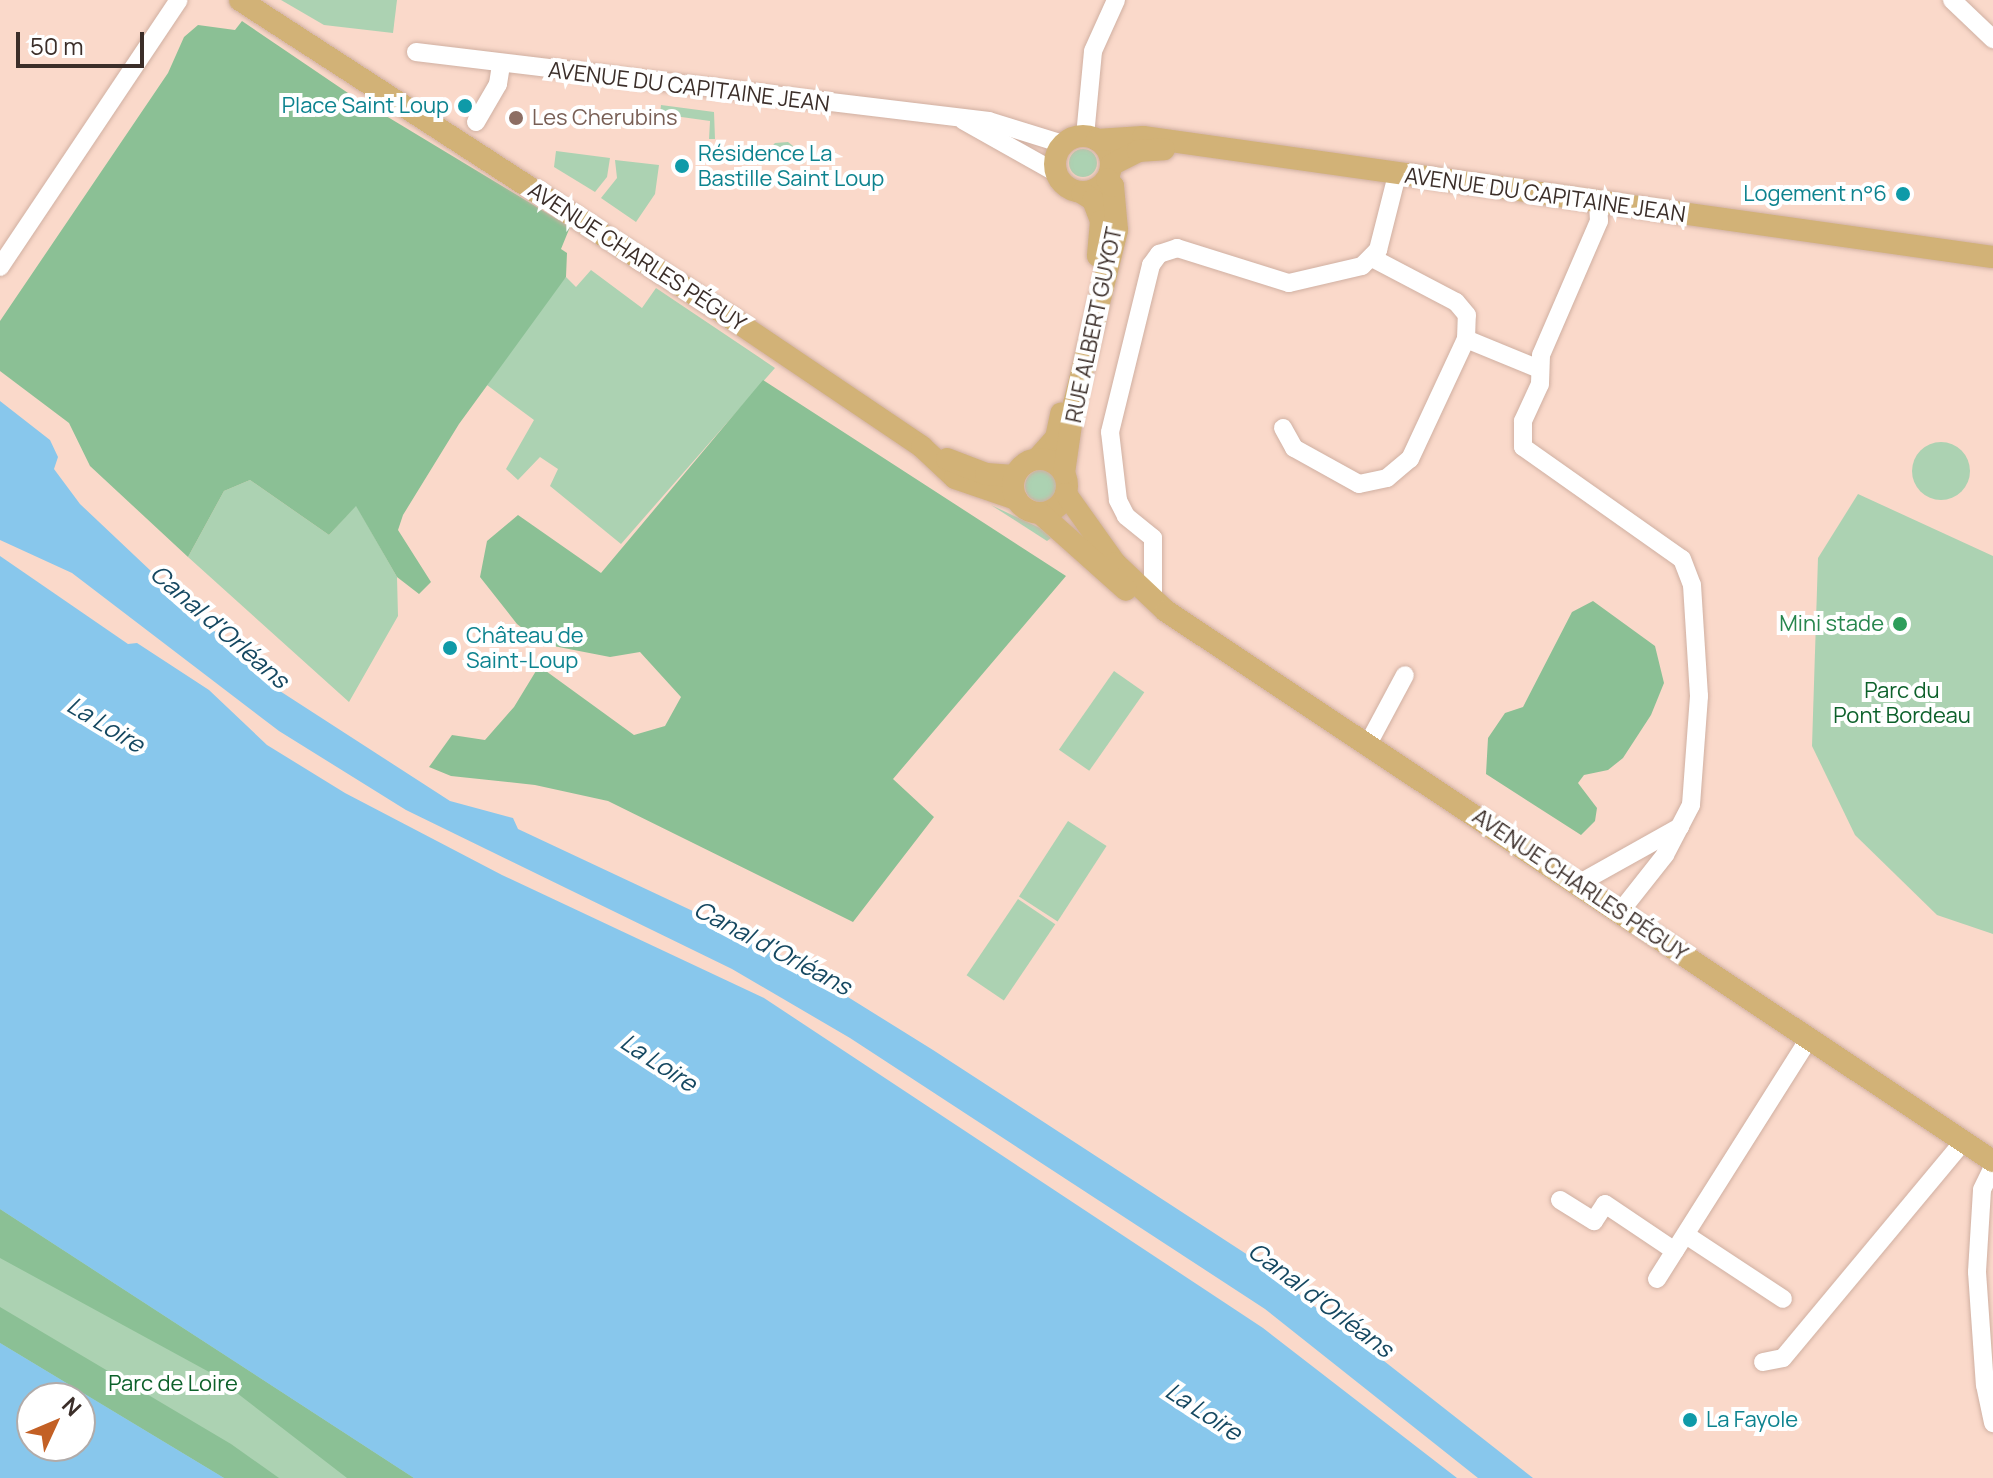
<!DOCTYPE html>
<meta charset="utf-8">
<style>
body{margin:0}
#map{position:relative;width:1993px;height:1478px;overflow:hidden;background:#fad9ca;font-family:Manrope,sans-serif}
div>[style]{position:absolute}
.green>*{inset:0;background:#acd2b2;transform-origin:0 0}
.round{border-radius:50%}
.forest>*{inset:0;background:#8bc095}
.water>*{inset:0;background:#88c7ec}
.roads{filter:drop-shadow(0 0 2px #d0b0a2) drop-shadow(0 0 2px #d0b0a2)}
.minor>*{height:18px;margin:-9px;padding:0 9px;transform-origin:9px;border-radius:9px;background:#fff}
.major>*{height:22px;margin:-11px;padding:0 11px;transform-origin:11px;border-radius:11px;background:#d2b277}
.major>.ring{margin:-11px;padding:0;box-sizing:content-box;background:none;border:22px solid #d2b277;border-radius:50%}
.dots>*{width:22px;height:22px;translate:-50% -50%;box-sizing:border-box;border:4px solid #fff;border-radius:50%}
span{translate:-50% -50%;white-space:nowrap;text-align:center;line-height:1.15;-webkit-text-stroke:8px #fff;paint-order:stroke}
.street-label{font-size:22px;color:#3b2e29}
.culture-label{font-size:22px;color:#0d838f}
.right{translate:-100% -50%;text-align:right}
.left{translate:0 -50%;text-align:left}
.education-label{font-size:22px;color:#785e54}
.leisure-label{font-size:22px;color:#27864d}
.park-label{font-size:22px;color:#0d612b}
.water-label{font-size:24px;color:#154861;font-style:italic}
.north{position:absolute;left:16px;top:1382px;width:80px;height:80px;box-sizing:border-box;background:#fff;border:2px solid #b1aba9;border-radius:50%;rotate:46deg;font-size:22px;font-weight:700;line-height:32px;text-align:center;color:#3b2e29}
.north::after{content:'';display:block;margin:auto;width:28px;height:36px;background:#c36025;clip-path:polygon(50% 0,100% 100%,50% 72%,0 100%)}
.scale{position:absolute;left:16px;top:32px;width:128px;height:36px;box-sizing:border-box;border:4px solid #3b2e29;border-top:0;padding-left:10px;font-size:24px;line-height:28px;white-space:nowrap;color:#3b2e29;-webkit-text-stroke:6px #fff;paint-order:stroke}
</style>
<div id="map">
<div class="green">
<i style="clip-path:polygon(281px 0,397px 0,393px 33px,324px 25px)"></i>
<i style="clip-path:polygon(661px 105px,714px 112px,715px 139px,709px 139px,710px 121px,660px 114px)"></i>
<i style="clip-path:polygon(788px 142px,798px 150px,804px 164px,765px 154px,775px 143px)"></i>
<i class="round" style="left:1069px;top:149px;width:28px;height:28px"></i>
<i style="clip-path:polygon(556px 151px,610px 158px,607px 177px,595px 192px,554px 167px)"></i>
<i style="clip-path:polygon(615px 160px,659px 165px,655px 194px,636px 222px,601px 198px,617px 178px)"></i>
<i style="clip-path:polygon(591px 270px,642px 308px,656px 288px,775px 368px,621px 544px,550px 486px,558px 469px,540px 457px,518px 480px,506px 469px,534px 420px,487px 385px,549px 296px,566px 277px,576px 287px)"></i>
<i class="round" style="left:1912px;top:442px;width:58px;height:58px"></i>
<i class="round" style="left:1025px;top:470px;width:32px;height:32px"></i>
<i style="clip-path:polygon(250px 480px,329px 535px,356px 505px,397px 577px,398px 616px,349px 702px,188px 557px,224px 491px)"></i>
<i style="clip-path:polygon(1858px 494px,1993px 556px,1993px 934px,1937px 915px,1855px 835px,1812px 746px,1818px 558px)"></i>
<i style="clip-path:polygon(991px 505px,1040px 528px,1051px 538px,1047px 541px)"></i>
<i style="left:1114px;top:671px;width:37px;height:96px;rotate:35deg"></i>
<i style="left:1068px;top:821px;width:46px;height:90px;rotate:33deg"></i>
<i style="left:1018px;top:899px;width:45px;height:92px;rotate:34deg"></i>
<i style="clip-path:polygon(evenodd,0 1167px,500px 1478px,0 1478px,0 1167px,32px 1398px,80px 1398px,80px 1446px,32px 1446px,32px 1398px)"></i>
</div>
<div class="forest">
<i style="clip-path:polygon(242px 21px,348px 93px,570px 227px,561px 249px,567px 253px,566px 277px,459px 424px,403px 515px,398px 530px,431px 582px,419px 594px,397px 577px,356px 506px,329px 535px,250px 480px,224px 491px,188px 557px,90px 466px,69px 423px,0 371px,0 321px,168px 73px,184px 37px,198px 25px,235px 30px)"></i>
<i style="clip-path:polygon(763px 380px,1066px 576px,893px 779px,934px 817px,853px 922px,608px 801px,535px 785px,451px 776px,429px 767px,452px 735px,485px 740px,514px 707px,539px 666px,634px 735px,665px 726px,681px 697px,640px 652px,610px 657px,543px 644px,517px 624px,480px 577px,487px 541px,518px 515px,601px 573px)"></i>
<i style="clip-path:polygon(1593px 601px,1655px 646px,1664px 683px,1651px 715px,1623px 758px,1608px 770px,1584px 775px,1578px 783px,1597px 808px,1595px 821px,1581px 835px,1486px 774px,1488px 738px,1505px 713px,1523px 707px,1572px 612px)"></i>
<i style="clip-path:polygon(0 1209px,414px 1478px,347px 1478px,211px 1373px,0 1258px)"></i>
<i style="clip-path:polygon(0 1307px,231px 1444px,279px 1478px,224px 1478px,0 1343px)"></i>
</div>
<div class="water">
<i style="clip-path:polygon(0 401px,50px 440px,58px 457px,54px 469px,80px 504px,259px 673px,265px 673px,269px 684px,450px 801px,513px 818px,518px 829px,761px 943px,933px 1050px,1254px 1259px,1533px 1478px,1478px 1478px,1265px 1309px,850px 1038px,732px 969px,406px 810px,279px 731px,72px 573px,0 540px)"></i>
<i style="clip-path:polygon(0 556px,128px 644px,137px 643px,209px 690px,267px 745px,345px 793px,502px 875px,764px 998px,1263px 1328px,1457px 1478px,414px 1478px,0 1209px)"></i>
<i style="clip-path:polygon(evenodd,0 1343px,224px 1478px,0 1478px,0 1343px,32px 1398px,80px 1398px,80px 1446px,32px 1446px,32px 1398px)"></i>
</div>
<div class="roads">
<div class="minor">
<i style="left:1952px;top:0;width:57px;rotate:43.6deg"></i>
<i style="left:416px;top:52px;width:577px;rotate:6.87deg"></i>
<i style="left:989px;top:121px;width:77px;rotate:17.3deg"></i>
<i style="left:964px;top:121px;width:104px;rotate:29.3deg"></i>
<i style="left:476px;top:122px;width:44px;rotate:-59.9deg"></i>
<i style="left:498px;top:84px;width:19px;rotate:-81deg"></i>
<i style="left:1085px;top:136px;width:85px;rotate:-84.6deg"></i>
<i style="left:1093px;top:51px;width:56px;rotate:-65.7deg"></i>
<i style="left:1598px;top:202px;width:19px;rotate:87deg"></i>
<i style="left:1599px;top:221px;width:146px;rotate:113.4deg"></i>
<i style="left:1541px;top:355px;width:29px;rotate:92deg"></i>
<i style="left:1540px;top:384px;width:41px;rotate:114.7deg"></i>
<i style="left:1523px;top:421px;width:26px;rotate:90deg"></i>
<i style="left:1523px;top:447px;width:194px;rotate:35.2deg"></i>
<i style="left:1682px;top:559px;width:28px;rotate:69deg"></i>
<i style="left:1692px;top:585px;width:111px;rotate:86.4deg"></i>
<i style="left:1699px;top:696px;width:109px;rotate:94.2deg"></i>
<i style="left:1691px;top:805px;width:56px;rotate:117.5deg"></i>
<i style="left:1665px;top:855px;width:73px;rotate:128.3deg"></i>
<i style="left:0;top:267px;width:321px;rotate:-56.2deg"></i>
<i style="left:1466px;top:339px;width:79px;rotate:22.3deg"></i>
<i style="left:1283px;top:428px;width:23px;rotate:61deg"></i>
<i style="left:1294px;top:448px;width:74px;rotate:29deg"></i>
<i style="left:1359px;top:484px;width:29px;rotate:-12deg"></i>
<i style="left:1387px;top:478px;width:30px;rotate:-40deg"></i>
<i style="left:1410px;top:459px;width:132px;rotate:-65deg"></i>
<i style="left:1466px;top:339px;width:24px;rotate:-88deg"></i>
<i style="left:1467px;top:315px;width:17px;rotate:-130deg"></i>
<i style="left:1456px;top:302px;width:93px;rotate:-152.3deg"></i>
<i style="left:1153px;top:599px;width:61px;rotate:-90deg"></i>
<i style="left:1153px;top:538px;width:35px;rotate:-141deg"></i>
<i style="left:1126px;top:516px;width:18px;rotate:-117deg"></i>
<i style="left:1118px;top:500px;width:68px;rotate:-96.7deg"></i>
<i style="left:1110px;top:432px;width:172px;rotate:-76.2deg"></i>
<i style="left:1151px;top:265px;width:14px;rotate:-54deg"></i>
<i style="left:1159px;top:254px;width:19px;rotate:-18deg"></i>
<i style="left:1177px;top:248px;width:117px;rotate:17.4deg"></i>
<i style="left:1289px;top:283px;width:75px;rotate:-13.1deg"></i>
<i style="left:1362px;top:266px;width:23px;rotate:-45deg"></i>
<i style="left:1378px;top:250px;width:77px;rotate:-75.8deg"></i>
<i style="left:1368px;top:744px;width:78px;rotate:-61.8deg"></i>
<i style="left:1578px;top:884px;width:117px;rotate:-29.2deg"></i>
<i style="left:1993px;top:1167px;width:25px;rotate:116deg"></i>
<i style="left:1982px;top:1190px;width:82px;rotate:93.5deg"></i>
<i style="left:1977px;top:1272px;width:113px;rotate:86deg"></i>
<i style="left:1985px;top:1385px;width:39px;rotate:78deg"></i>
<i style="left:1560px;top:1200px;width:40px;rotate:32deg"></i>
<i style="left:1594px;top:1221px;width:20px;rotate:-57deg"></i>
<i style="left:1605px;top:1204px;width:84px;rotate:33.9deg"></i>
<i style="left:1686px;top:1235px;width:116px;rotate:33.4deg"></i>
<i style="left:1657px;top:1279px;width:286px;rotate:-57.7deg"></i>
<i style="left:1763px;top:1362px;width:20px;rotate:-11deg"></i>
<i style="left:1783px;top:1358px;width:283px;rotate:-50.2deg"></i>
</div>
<div class="major">
<i style="left:240px;top:0;width:589px;rotate:32.93deg"></i>
<i style="left:734px;top:320px;width:227px;rotate:34deg"></i>
<i style="left:922px;top:447px;width:45px;rotate:43.2deg"></i>
<i style="left:955px;top:478px;width:65px;rotate:19deg"></i>
<i class="ring" style="left:1055px;top:136px;width:34px;height:34px"></i>
<i style="left:1097px;top:140px;width:46px;rotate:-3.7deg"></i>
<i style="left:1143px;top:137px;width:858px;rotate:8.04deg"></i>
<i style="left:1111px;top:165px;width:30px;rotate:-27deg"></i>
<i style="left:1138px;top:151px;width:26px;rotate:-4deg"></i>
<i style="left:1082px;top:193px;width:13px;rotate:32deg"></i>
<i style="left:1093px;top:200px;width:22px;rotate:69deg"></i>
<i style="left:1101px;top:221px;width:35px;rotate:95deg"></i>
<i style="left:947px;top:459px;width:42px;rotate:21deg"></i>
<i style="left:986px;top:474px;width:28px;rotate:4deg"></i>
<i style="left:1037px;top:459px;width:28px;rotate:-48deg"></i>
<i style="left:1056px;top:438px;width:25px;rotate:-78deg"></i>
<i class="ring" style="left:1013px;top:459px;width:32px;height:32px"></i>
<i style="left:1064px;top:473px;width:70px;rotate:-81.8deg"></i>
<i style="left:1074px;top:404px;width:179px;rotate:-76.1deg"></i>
<i style="left:1117px;top:230px;width:44px;rotate:-95.2deg"></i>
<i style="left:1113px;top:186px;width:9px;rotate:-131deg"></i>
<i style="left:1066px;top:494px;width:85px;rotate:54.6deg"></i>
<i style="left:1115px;top:563px;width:70px;rotate:43.3deg"></i>
<i style="left:1166px;top:611px;width:993px;rotate:33.63deg"></i>
<i style="left:1040px;top:513px;width:115px;rotate:41.8deg"></i>
</div>
</div>
<div class="dots">
<i style="left:465px;top:106px;background:#0f9aa8"></i>
<i style="left:516px;top:118px;background:#8d6e63"></i>
<i style="left:682px;top:166px;background:#0f9aa8"></i>
<i style="left:1903px;top:194px;background:#0f9aa8"></i>
<i style="left:1900px;top:624px;background:#2e9e5b"></i>
<i style="left:450px;top:648px;background:#0f9aa8"></i>
<i style="left:1690px;top:1420px;background:#0f9aa8"></i>
</div>
<div class="street-label">
<span style="left:689px;top:87px;rotate:7deg">AVENUE DU CAPITAINE JEAN</span>
<span style="left:1545px;top:195px;rotate:8deg">AVENUE DU CAPITAINE JEAN</span>
<span style="left:637px;top:257px;rotate:33deg">AVENUE CHARLES PÉGUY</span>
<span style="left:1094px;top:325px;rotate:-78deg">RUE ALBERT GUYOT</span>
<span style="left:1580px;top:885px;rotate:34deg">AVENUE CHARLES PÉGUY</span>
</div>
<div class="culture-label">
<span class="right" style="left:449px;top:106px">Place Saint Loup</span>
<span class="left" style="left:698px;top:166px">Résidence La<br>Bastille Saint Loup</span>
<span class="right" style="left:1887px;top:194px">Logement n°6</span>
<span class="left" style="left:466px;top:648px">Château de<br>Saint-Loup</span>
<span class="left" style="left:1706px;top:1420px">La Fayole</span>
</div>
<div class="education-label">
<span class="left" style="left:532px;top:118px">Les Cherubins</span>
</div>
<div class="leisure-label">
<span class="right" style="left:1884px;top:624px">Mini stade</span>
</div>
<div class="park-label">
<span style="left:1902px;top:703px">Parc du<br>Pont Bordeau</span>
<span style="left:173px;top:1384px">Parc de Loire</span>
</div>
<div class="water-label">
<span style="left:220px;top:626px;rotate:41deg">Canal d'Orléans</span>
<span style="left:106px;top:724px;rotate:31deg">La Loire</span>
<span style="left:773px;top:947px;rotate:28deg">Canal d'Orléans</span>
<span style="left:659px;top:1062px;rotate:33deg">La Loire</span>
<span style="left:1321px;top:1299px;rotate:37deg">Canal d'Orléans</span>
<span style="left:1204px;top:1411px;rotate:33deg">La Loire</span>
</div>
<div class="north">N</div>
<div class="scale">50 m</div>
</div>
